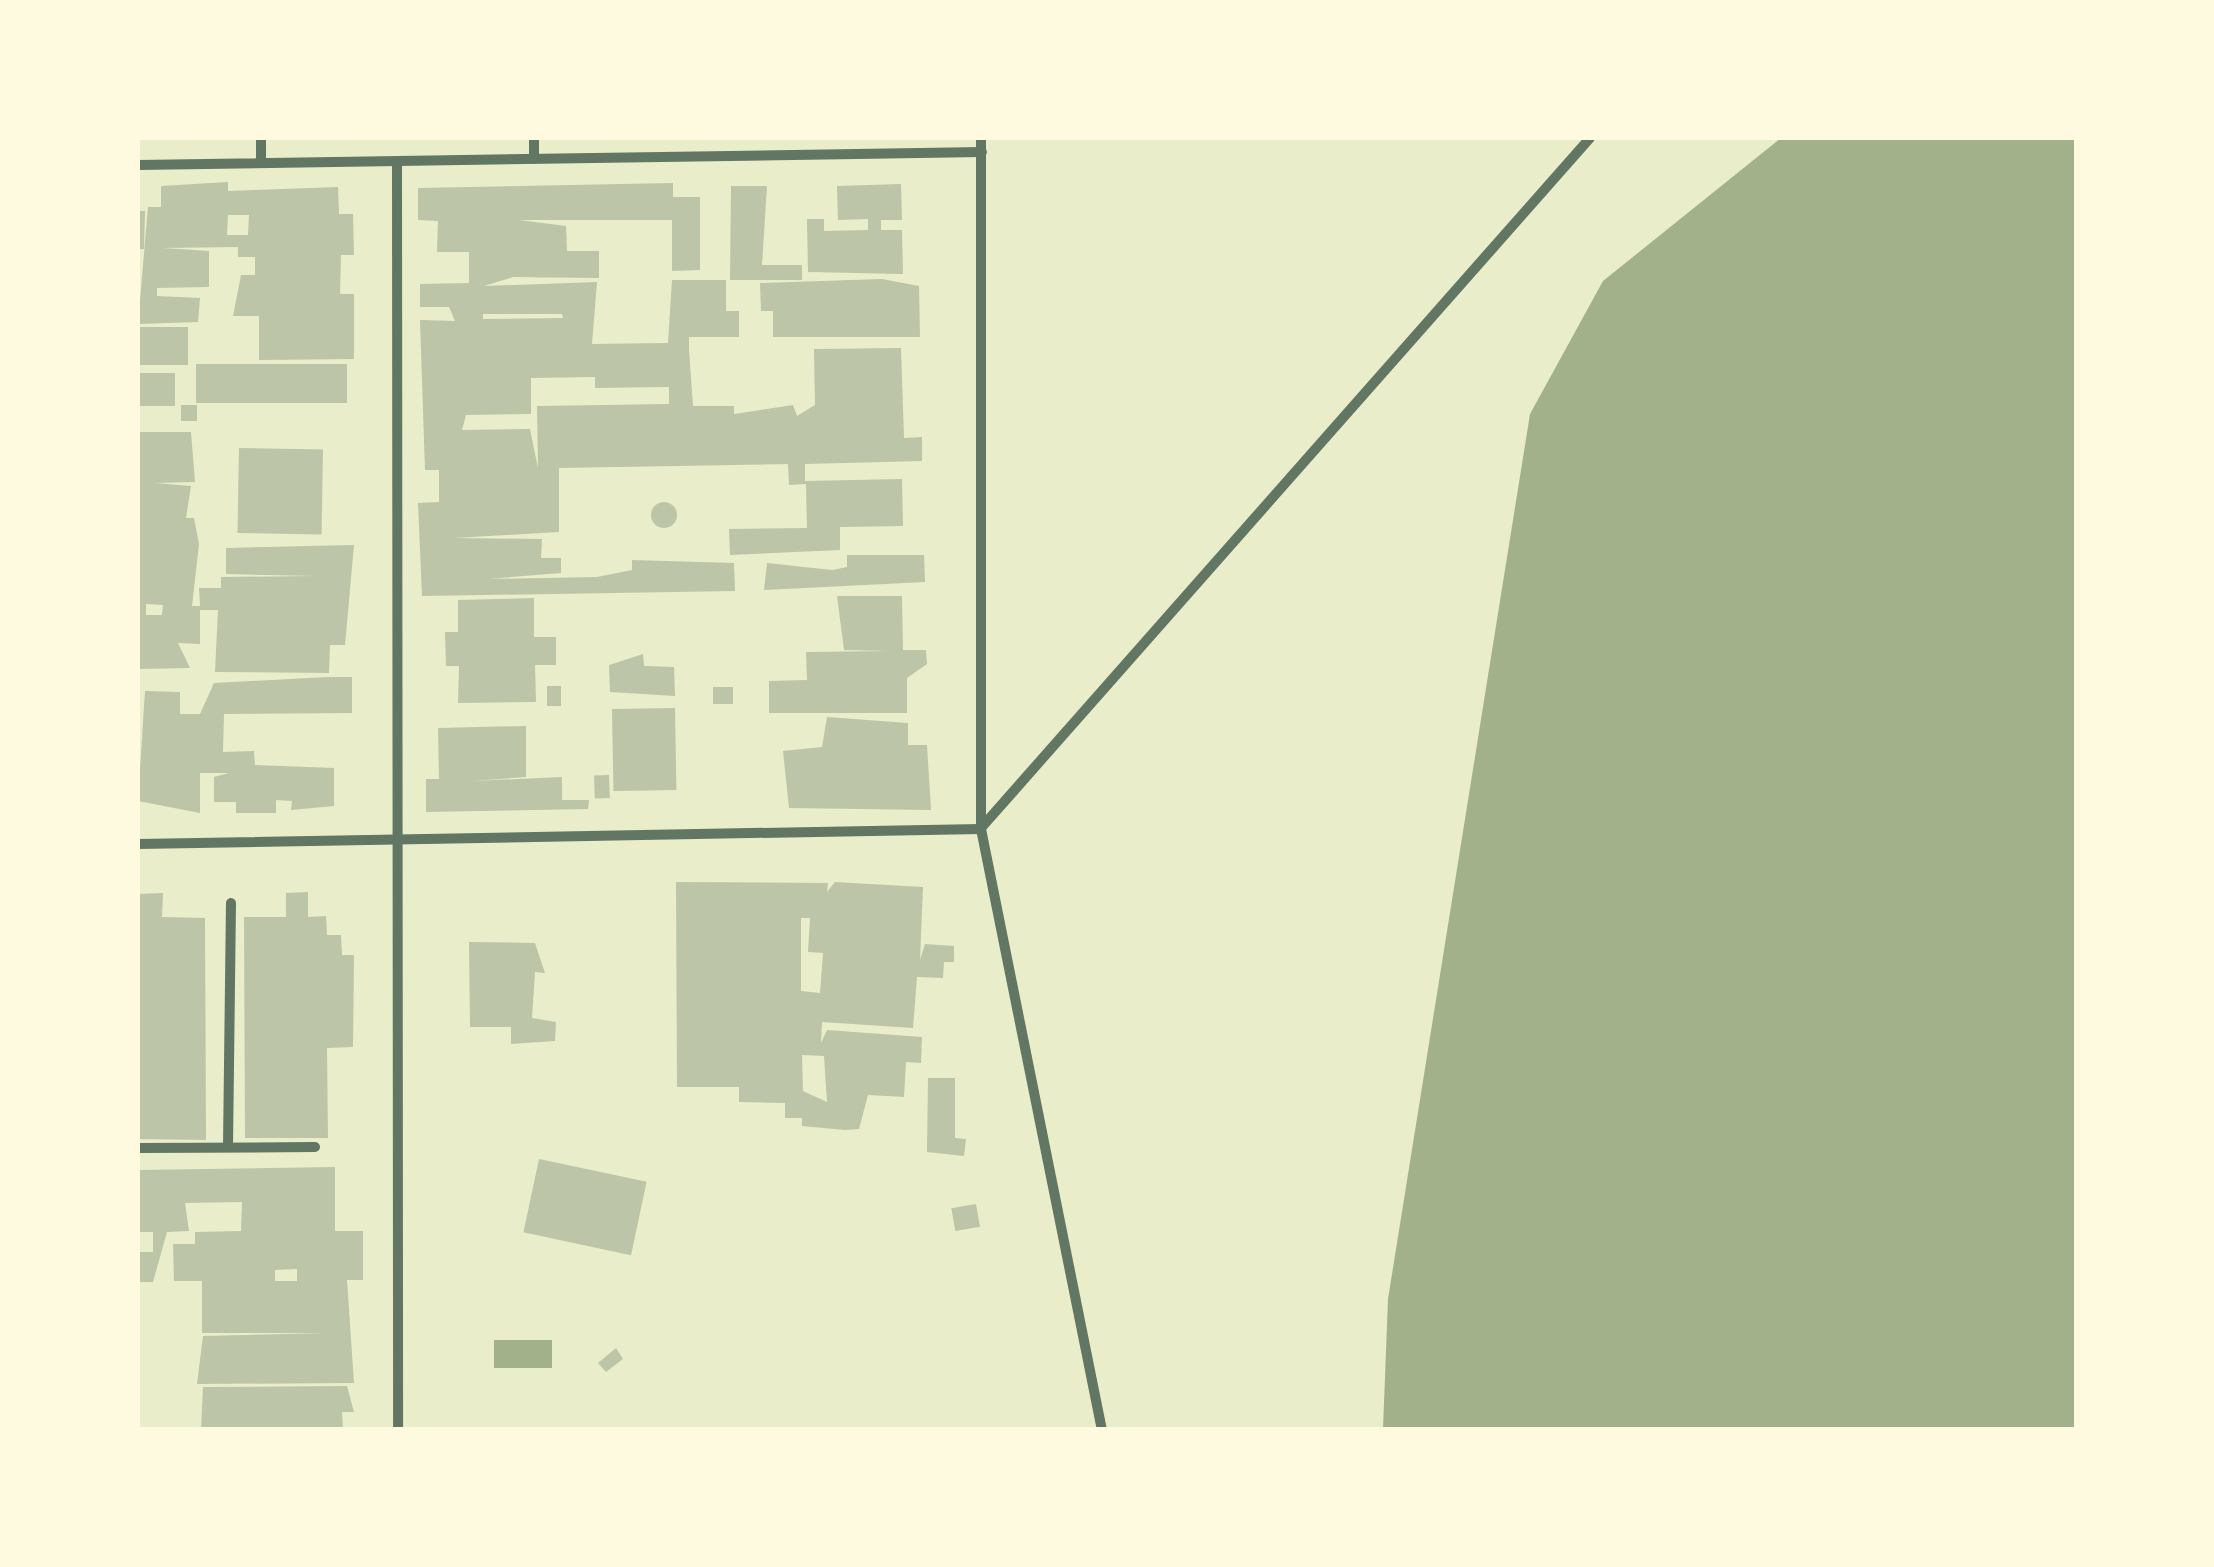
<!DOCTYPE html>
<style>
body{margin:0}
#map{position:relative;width:2214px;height:1567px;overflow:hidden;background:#e9edc9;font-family:"PT Serif",serif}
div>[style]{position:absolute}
.water>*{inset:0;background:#a3b18a;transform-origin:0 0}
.building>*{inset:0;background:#bcc5a7;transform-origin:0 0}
.round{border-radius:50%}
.minor>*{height:10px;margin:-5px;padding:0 5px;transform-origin:5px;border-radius:5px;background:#617663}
span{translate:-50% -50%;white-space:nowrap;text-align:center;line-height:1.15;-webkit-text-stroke:8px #fefae0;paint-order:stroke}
.frame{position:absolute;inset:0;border:140px solid #fefae0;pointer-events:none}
</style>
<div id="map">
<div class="water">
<i style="clip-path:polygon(1781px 138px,2076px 138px,2076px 1429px,1383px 1429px,1388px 1299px,1530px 414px,1603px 281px)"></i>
<i style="left:494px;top:1340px;width:58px;height:28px"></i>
</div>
<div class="building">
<i style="clip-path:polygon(evenodd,228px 182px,228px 191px,338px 187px,339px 214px,353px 214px,354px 255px,341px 255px,340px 294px,354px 294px,354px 359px,259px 360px,259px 316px,233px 316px,241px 275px,255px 275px,255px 257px,238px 257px,238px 247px,163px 248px,209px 251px,209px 287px,157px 288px,157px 296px,200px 298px,198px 322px,138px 324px,148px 207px,161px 207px,161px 186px,228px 182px,228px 215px,249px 215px,248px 235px,227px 235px,228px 215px)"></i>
<i style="clip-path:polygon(evenodd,673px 183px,673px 197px,700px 197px,700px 270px,672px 271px,672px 220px,519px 220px,566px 226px,567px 251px,599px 251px,599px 278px,513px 277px,484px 286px,597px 282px,592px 344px,668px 343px,672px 280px,726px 280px,726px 311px,739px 311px,739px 337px,689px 337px,689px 349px,693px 406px,734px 406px,734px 414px,793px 405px,797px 416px,815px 405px,814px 349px,901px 348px,904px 438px,922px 437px,922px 461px,805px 464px,805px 481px,902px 479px,903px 526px,840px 527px,840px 550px,730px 555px,729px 529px,807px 528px,806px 484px,789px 485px,788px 464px,559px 468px,559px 532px,455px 538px,542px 539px,541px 558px,561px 558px,561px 573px,488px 579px,597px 577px,632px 570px,632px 560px,734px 563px,735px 591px,422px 596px,418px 503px,439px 502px,439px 470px,425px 470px,420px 320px,455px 321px,449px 307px,420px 307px,420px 284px,469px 283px,469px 252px,437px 252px,438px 221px,418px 220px,418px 188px,673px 183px,483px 314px,562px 314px,563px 318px,483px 319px,483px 314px,673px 183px,595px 377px,595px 388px,669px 387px,669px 404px,537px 406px,538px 468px,530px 429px,462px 430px,466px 415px,531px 414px,531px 378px,595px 377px)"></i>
<i style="clip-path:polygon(901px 184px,902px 220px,881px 220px,881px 230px,902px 230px,903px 274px,808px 272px,807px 219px,824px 219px,824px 231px,868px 230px,868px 219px,838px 220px,837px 186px)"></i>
<i style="clip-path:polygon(731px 186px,767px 186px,762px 265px,802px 265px,802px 280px,730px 280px)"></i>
<i style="clip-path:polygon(138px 211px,145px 211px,144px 249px,138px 249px)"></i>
<i style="clip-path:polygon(882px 279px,919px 286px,920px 337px,773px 337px,773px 311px,761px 311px,760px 283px)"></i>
<i style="left:188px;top:327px;width:38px;height:50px;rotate:90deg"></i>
<i style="left:347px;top:364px;width:39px;height:151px;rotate:90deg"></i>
<i style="left:138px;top:373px;width:37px;height:33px"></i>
<i style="left:181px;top:405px;width:16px;height:16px"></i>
<i style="clip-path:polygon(evenodd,138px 432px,191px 432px,195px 482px,155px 483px,191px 486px,186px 518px,194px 518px,199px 544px,192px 606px,200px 606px,199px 588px,221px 588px,221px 577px,314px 576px,226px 574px,226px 548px,354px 545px,345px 645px,330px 645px,329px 673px,215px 672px,218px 610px,200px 610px,200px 644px,178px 643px,190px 668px,138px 669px,138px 432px,146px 604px,163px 605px,162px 615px,146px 615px,146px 604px)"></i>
<i style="left:239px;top:448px;width:84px;height:85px;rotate:1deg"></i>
<i class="round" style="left:651px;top:502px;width:26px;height:26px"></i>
<i style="clip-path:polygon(847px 555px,924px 555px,925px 582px,764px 590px,767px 563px,832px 570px,847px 567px)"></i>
<i style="clip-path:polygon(837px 596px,902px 596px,903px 650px,926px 650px,927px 664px,907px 678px,907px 713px,769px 713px,769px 681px,807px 680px,806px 652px,890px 651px,844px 650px)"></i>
<i style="clip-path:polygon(534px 598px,534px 637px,556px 637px,556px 665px,535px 665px,536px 702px,458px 703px,459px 666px,446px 666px,445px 632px,458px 632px,458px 600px)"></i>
<i style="clip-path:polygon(643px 654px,644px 666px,674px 667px,675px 696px,610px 692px,609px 665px)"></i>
<i style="clip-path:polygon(328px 677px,352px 677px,352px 713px,224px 714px,223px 752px,254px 751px,255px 765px,334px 768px,334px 806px,291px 810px,292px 801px,276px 800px,276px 813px,236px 813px,236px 802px,214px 802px,214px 777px,229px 773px,200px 773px,200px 813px,138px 801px,145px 691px,180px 692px,180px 714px,200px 714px,214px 683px)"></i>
<i style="left:547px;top:686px;width:14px;height:20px"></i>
<i style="left:713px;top:687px;width:20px;height:17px"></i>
<i style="left:675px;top:708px;width:82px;height:63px;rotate:89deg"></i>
<i style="clip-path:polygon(827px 717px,908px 723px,908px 745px,927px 745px,931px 810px,789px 808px,783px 751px,822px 747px)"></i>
<i style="clip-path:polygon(526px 726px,526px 777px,472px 781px,562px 777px,562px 800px,589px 800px,588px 809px,426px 812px,426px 779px,439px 779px,438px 728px)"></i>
<i style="left:609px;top:775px;width:23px;height:15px;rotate:88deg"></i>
<i style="clip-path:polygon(evenodd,676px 882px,828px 883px,827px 892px,835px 882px,923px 887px,920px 960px,925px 944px,954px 946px,954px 962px,944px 962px,943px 978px,917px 977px,913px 1028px,822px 1022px,821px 1043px,827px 1030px,922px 1037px,921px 1063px,906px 1062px,904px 1097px,868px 1095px,859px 1129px,845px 1130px,802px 1126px,802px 1118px,785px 1118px,785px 1103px,739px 1102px,739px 1087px,677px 1087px,676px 882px,801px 918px,810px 918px,808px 952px,823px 953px,820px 993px,801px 991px,801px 918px,676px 882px,802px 1055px,824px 1056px,827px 1102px,803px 1091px,802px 1055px)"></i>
<i style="clip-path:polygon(308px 892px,308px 917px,326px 916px,327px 935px,341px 935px,342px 955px,354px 955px,353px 1047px,327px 1048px,328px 1138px,245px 1138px,244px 917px,286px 917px,286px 893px)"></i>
<i style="clip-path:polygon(163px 893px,162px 917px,205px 918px,206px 1140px,138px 1139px,138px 894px)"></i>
<i style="clip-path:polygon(469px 942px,535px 943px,545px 973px,535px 972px,532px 1018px,556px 1022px,555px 1041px,511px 1044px,511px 1027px,470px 1027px)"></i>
<i style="clip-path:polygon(928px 1078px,955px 1078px,955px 1138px,966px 1139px,964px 1156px,927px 1152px)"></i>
<i style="left:539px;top:1159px;width:110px;height:75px;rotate:12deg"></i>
<i style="clip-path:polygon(evenodd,335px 1167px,335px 1231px,363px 1231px,363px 1280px,347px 1280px,354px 1383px,197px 1384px,203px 1336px,326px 1333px,202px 1333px,202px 1281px,174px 1281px,173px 1244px,195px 1244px,195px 1232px,241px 1231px,242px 1202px,185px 1203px,189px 1231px,167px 1232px,153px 1282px,138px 1282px,138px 1252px,153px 1252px,153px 1232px,138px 1232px,140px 1170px,335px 1167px,297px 1269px,297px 1281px,275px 1281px,275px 1270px,297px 1269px)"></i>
<i style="left:976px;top:1204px;width:23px;height:25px;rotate:80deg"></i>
<i style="clip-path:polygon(616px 1348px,623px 1359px,606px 1372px,598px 1363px)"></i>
<i style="clip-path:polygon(203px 1387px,347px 1386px,354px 1412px,342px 1412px,343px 1430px,201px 1430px)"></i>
</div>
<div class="minor">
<i style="left:261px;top:138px;width:25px;rotate:90deg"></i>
<i style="left:534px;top:138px;width:21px;rotate:90deg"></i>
<i style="left:981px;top:138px;width:691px;rotate:90deg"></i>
<i style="left:981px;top:829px;width:613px;rotate:78.62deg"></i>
<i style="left:397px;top:161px;width:1269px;rotate:89.95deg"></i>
<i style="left:138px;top:165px;width:844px;rotate:-0.88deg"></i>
<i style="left:981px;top:828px;width:920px;rotate:-48.57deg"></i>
<i style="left:138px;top:844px;width:843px;rotate:-1.02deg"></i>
<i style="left:228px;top:1147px;width:244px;rotate:-89.3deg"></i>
<i style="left:138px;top:1148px;width:177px;rotate:-0.3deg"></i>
</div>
<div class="frame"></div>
</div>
